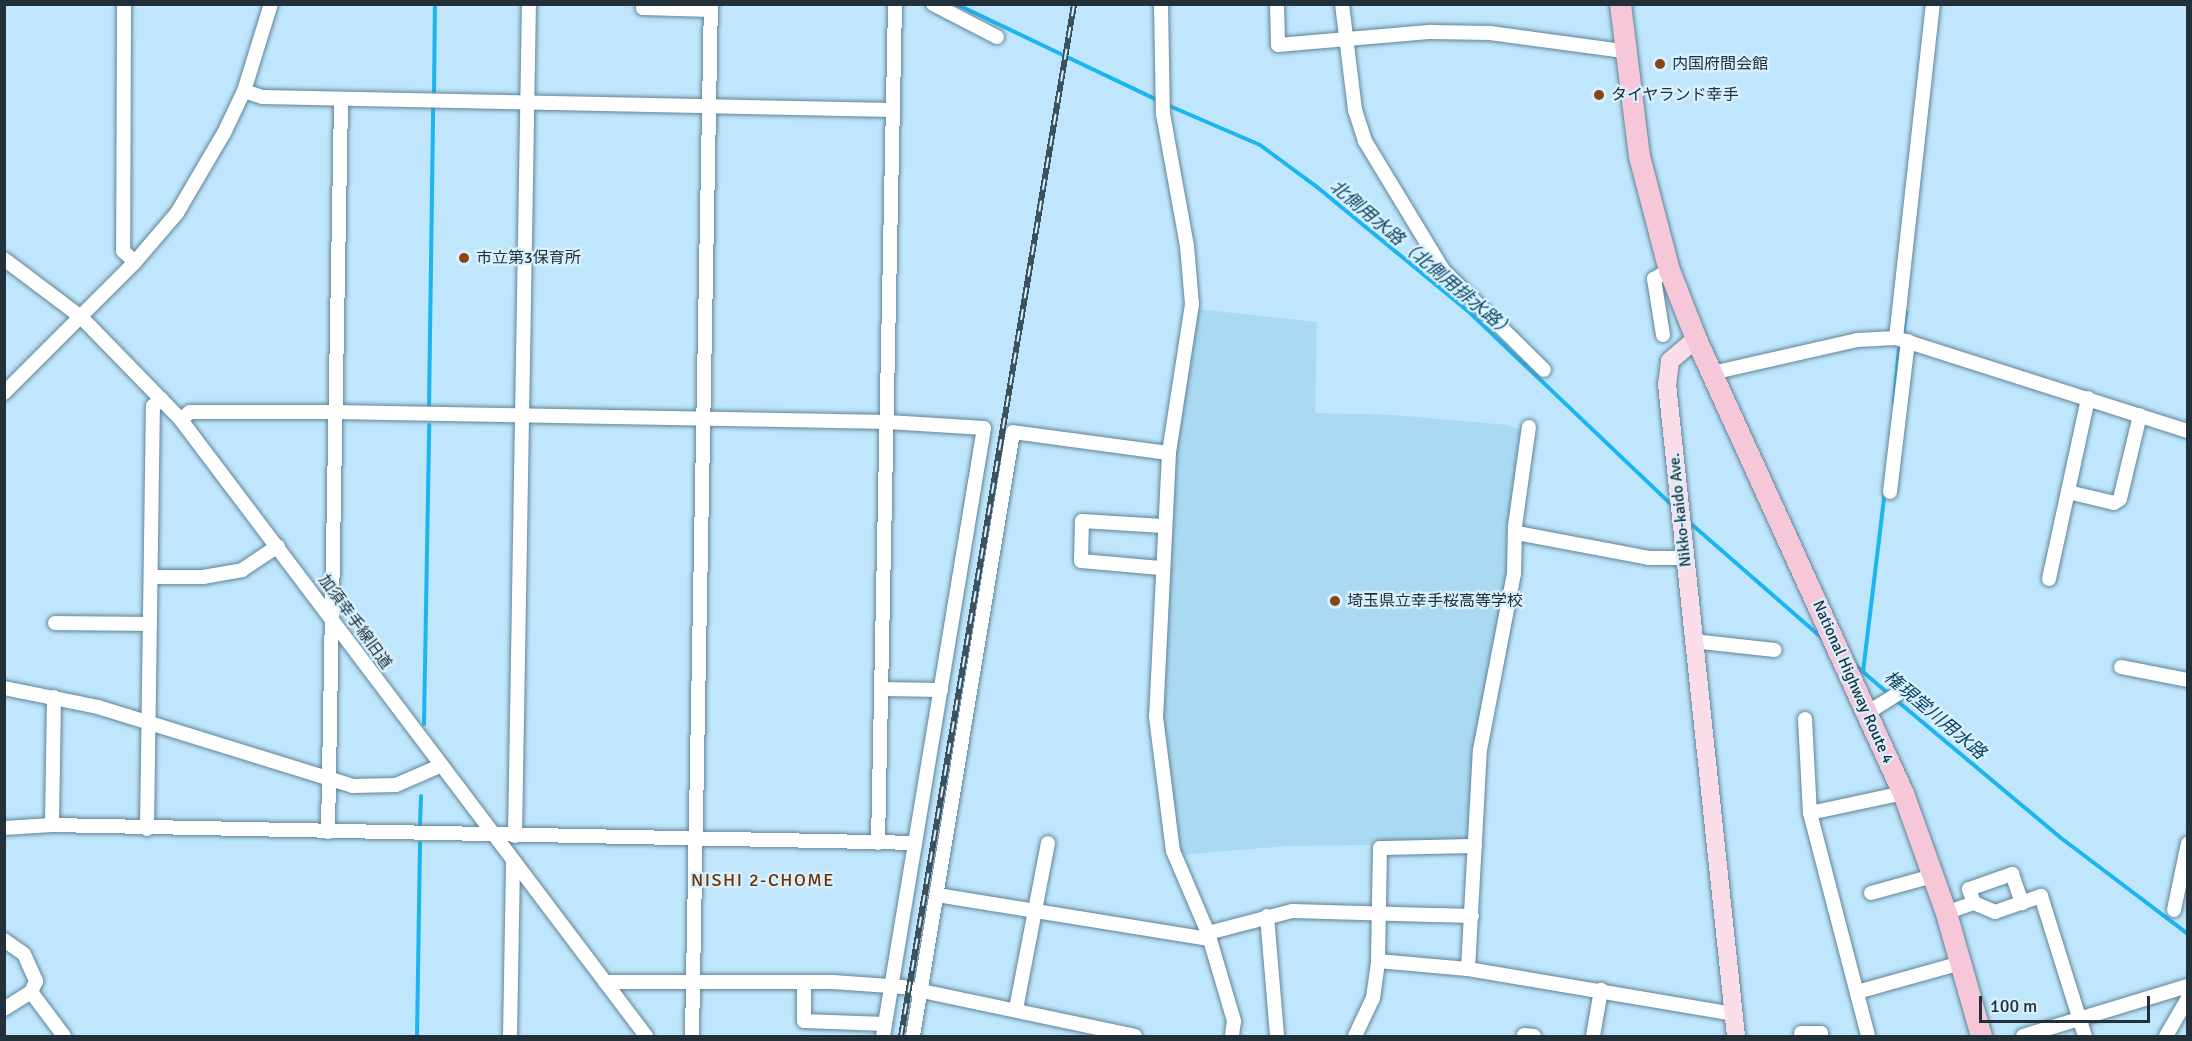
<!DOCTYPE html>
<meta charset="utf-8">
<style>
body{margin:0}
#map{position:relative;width:2192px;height:1041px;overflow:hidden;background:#bfe6fc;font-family:Signika,"Noto Sans JP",sans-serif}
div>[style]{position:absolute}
.built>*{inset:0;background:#aad9f2}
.stream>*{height:4px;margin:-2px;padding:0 2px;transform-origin:2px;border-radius:2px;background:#1bb5f2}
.roads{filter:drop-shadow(0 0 2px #608498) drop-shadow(0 0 2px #608498)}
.minor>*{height:14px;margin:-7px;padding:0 7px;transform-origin:7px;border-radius:7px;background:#fff}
.major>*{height:18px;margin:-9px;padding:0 9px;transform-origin:9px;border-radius:9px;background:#fadde8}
.highway>*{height:21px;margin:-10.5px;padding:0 10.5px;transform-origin:10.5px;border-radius:10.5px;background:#f6c7d9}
.rail>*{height:6px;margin-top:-3px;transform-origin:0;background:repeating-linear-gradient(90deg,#d9f1fe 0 11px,#3d515c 0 22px);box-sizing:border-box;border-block:2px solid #3d515c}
.dots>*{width:16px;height:16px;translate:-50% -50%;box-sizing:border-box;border:3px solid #d9f1fe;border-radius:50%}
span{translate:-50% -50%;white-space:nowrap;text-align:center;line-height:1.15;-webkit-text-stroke:4.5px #d9f1fe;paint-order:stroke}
.poi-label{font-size:16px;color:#213039}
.left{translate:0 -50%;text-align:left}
.street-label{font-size:16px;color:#213039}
.water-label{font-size:18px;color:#0a445d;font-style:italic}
.neighbourhood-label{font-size:18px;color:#6d3200;letter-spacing:1.5px}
.frame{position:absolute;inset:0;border:6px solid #213039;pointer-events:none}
.scale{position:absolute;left:1979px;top:996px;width:171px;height:27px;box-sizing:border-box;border:3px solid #213039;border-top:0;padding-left:8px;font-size:18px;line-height:21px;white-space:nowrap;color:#213039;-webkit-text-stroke:4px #d9f1fe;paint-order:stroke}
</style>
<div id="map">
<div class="built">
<i style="clip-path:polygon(1197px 309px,1317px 322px,1315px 413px,1394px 415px,1507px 425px,1521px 430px,1507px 536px,1512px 539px,1509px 569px,1468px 844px,1287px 846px,1179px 855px,1163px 729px,1162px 690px,1174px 458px)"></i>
</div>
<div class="stream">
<i style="left:956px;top:4px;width:225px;rotate:25.5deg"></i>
<i style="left:434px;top:95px;width:91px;rotate:-89.4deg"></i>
<i style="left:1165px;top:104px;width:103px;rotate:23.3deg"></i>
<i style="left:1260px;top:145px;width:71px;rotate:36.4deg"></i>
<i style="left:1317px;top:187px;width:194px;rotate:39.4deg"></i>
<i style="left:1467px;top:310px;width:284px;rotate:43.6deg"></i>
<i style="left:1903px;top:333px;width:21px;rotate:-82deg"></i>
<i style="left:1894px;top:403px;width:54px;rotate:-84.7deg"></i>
<i style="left:429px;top:407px;width:299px;rotate:-89.2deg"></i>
<i style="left:1689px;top:522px;width:178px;rotate:41.1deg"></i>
<i style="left:1855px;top:665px;width:46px;rotate:40.6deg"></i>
<i style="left:1863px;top:672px;width:182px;rotate:-83.1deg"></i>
<i style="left:1896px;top:700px;width:215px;rotate:39.9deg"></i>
<i style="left:2061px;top:838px;width:159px;rotate:37.1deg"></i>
<i style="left:424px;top:724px;width:299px;rotate:-89deg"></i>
<i style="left:420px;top:825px;width:29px;rotate:-88deg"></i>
<i style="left:417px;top:1036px;width:193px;rotate:-89.1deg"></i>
</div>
<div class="roads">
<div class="minor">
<i style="left:124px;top:4px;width:247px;rotate:90.2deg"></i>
<i style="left:123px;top:251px;width:16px;rotate:43deg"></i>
<i style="left:643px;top:4px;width:4px;rotate:90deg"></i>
<i style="left:643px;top:8px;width:68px;rotate:1.7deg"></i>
<i style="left:933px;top:4px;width:72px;rotate:27.3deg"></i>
<i style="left:1161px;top:4px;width:110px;rotate:89deg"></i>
<i style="left:1163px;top:114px;width:134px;rotate:79.7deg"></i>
<i style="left:1187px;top:246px;width:58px;rotate:85.1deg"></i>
<i style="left:1192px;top:304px;width:151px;rotate:98.8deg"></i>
<i style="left:1169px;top:453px;width:264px;rotate:92.8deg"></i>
<i style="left:1156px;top:717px;width:135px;rotate:82.8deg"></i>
<i style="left:1173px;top:851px;width:89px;rotate:66.9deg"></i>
<i style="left:1208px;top:933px;width:92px;rotate:73.5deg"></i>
<i style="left:1234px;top:1021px;width:15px;rotate:98deg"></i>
<i style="left:1277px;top:4px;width:41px;rotate:88.6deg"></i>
<i style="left:1278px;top:45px;width:154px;rotate:-4.9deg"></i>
<i style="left:1431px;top:32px;width:59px;rotate:1deg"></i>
<i style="left:1490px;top:33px;width:135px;rotate:7.7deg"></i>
<i style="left:1342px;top:4px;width:107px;rotate:83deg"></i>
<i style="left:1355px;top:110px;width:33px;rotate:72deg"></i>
<i style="left:1365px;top:141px;width:151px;rotate:58.8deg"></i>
<i style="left:1443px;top:270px;width:142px;rotate:44.7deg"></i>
<i style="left:244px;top:91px;width:19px;rotate:18deg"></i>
<i style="left:262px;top:97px;width:631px;rotate:1.18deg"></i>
<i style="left:4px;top:259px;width:96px;rotate:37deg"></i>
<i style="left:81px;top:317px;width:144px;rotate:45.8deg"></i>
<i style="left:181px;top:420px;width:772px;rotate:52.95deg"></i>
<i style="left:1663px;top:335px;width:57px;rotate:-99.1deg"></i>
<i style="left:1654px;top:279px;width:17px;rotate:-31deg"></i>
<i style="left:1896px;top:338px;width:336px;rotate:-83.7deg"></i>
<i style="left:1712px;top:373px;width:149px;rotate:-12.8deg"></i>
<i style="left:1857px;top:340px;width:39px;rotate:-3deg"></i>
<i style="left:1896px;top:338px;width:306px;rotate:17.7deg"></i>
<i style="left:4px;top:393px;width:185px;rotate:-45deg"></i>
<i style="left:135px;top:262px;width:65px;rotate:-49.4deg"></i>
<i style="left:177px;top:213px;width:93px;rotate:-59.6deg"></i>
<i style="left:224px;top:133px;width:47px;rotate:-64.5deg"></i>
<i style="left:244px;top:91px;width:91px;rotate:-72.8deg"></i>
<i style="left:181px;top:420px;width:12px;rotate:-42deg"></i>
<i style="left:190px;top:412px;width:143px"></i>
<i style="left:333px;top:412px;width:555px;rotate:1.03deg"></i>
<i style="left:888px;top:422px;width:96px;rotate:3.6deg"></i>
<i style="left:984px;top:428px;width:616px;rotate:99.43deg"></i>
<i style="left:1890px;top:492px;width:152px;rotate:-83.2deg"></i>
<i style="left:2068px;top:492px;width:47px;rotate:13.4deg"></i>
<i style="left:2114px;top:503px;width:7px;rotate:-34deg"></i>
<i style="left:2120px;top:499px;width:86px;rotate:-76.6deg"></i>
<i style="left:1517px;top:533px;width:134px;rotate:10.7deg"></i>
<i style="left:1649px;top:558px;width:36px"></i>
<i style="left:1160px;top:568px;width:79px;rotate:-174.9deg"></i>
<i style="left:1081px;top:561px;width:40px;rotate:-88.6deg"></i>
<i style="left:1082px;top:521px;width:81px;rotate:3.5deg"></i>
<i style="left:151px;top:577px;width:52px"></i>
<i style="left:203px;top:577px;width:40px;rotate:-10deg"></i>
<i style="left:242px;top:570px;width:43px;rotate:-33.7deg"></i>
<i style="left:2049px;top:579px;width:185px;rotate:-77.8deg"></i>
<i style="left:55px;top:623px;width:95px;rotate:0.6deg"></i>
<i style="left:1693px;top:641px;width:82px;rotate:6.3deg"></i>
<i style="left:2121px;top:667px;width:68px;rotate:11deg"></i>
<i style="left:4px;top:688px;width:96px;rotate:11.4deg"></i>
<i style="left:98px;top:707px;width:267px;rotate:17.2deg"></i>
<i style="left:353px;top:786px;width:43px;rotate:-1.3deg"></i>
<i style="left:396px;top:785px;width:48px;rotate:-23.4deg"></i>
<i style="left:882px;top:689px;width:59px;rotate:1deg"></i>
<i style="left:1867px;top:713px;width:38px;rotate:-32deg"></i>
<i style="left:1805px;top:719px;width:94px;rotate:87deg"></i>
<i style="left:1810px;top:813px;width:230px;rotate:75.4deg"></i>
<i style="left:1810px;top:813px;width:95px;rotate:-12.1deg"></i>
<i style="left:52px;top:825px;width:128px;rotate:-89.1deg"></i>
<i style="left:4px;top:828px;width:48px;rotate:-3.6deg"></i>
<i style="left:52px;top:825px;width:863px;rotate:1.19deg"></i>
<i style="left:147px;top:829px;width:423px;rotate:-89.2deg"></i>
<i style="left:153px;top:406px;width:11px;rotate:-38deg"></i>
<i style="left:328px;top:832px;width:733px;rotate:-88.98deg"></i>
<i style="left:515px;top:836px;width:832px;rotate:-89.04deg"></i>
<i style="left:878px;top:843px;width:839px;rotate:-88.84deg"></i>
<i style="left:1871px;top:893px;width:64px;rotate:-15.3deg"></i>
<i style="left:937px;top:895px;width:276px;rotate:9.2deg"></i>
<i style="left:1974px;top:903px;width:23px;rotate:23deg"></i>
<i style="left:1995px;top:912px;width:49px;rotate:-19.2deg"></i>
<i style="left:2041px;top:896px;width:147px;rotate:72.6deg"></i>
<i style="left:2174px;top:910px;width:68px;rotate:-78.2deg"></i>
<i style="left:1946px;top:913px;width:30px;rotate:-20deg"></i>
<i style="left:1974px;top:903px;width:15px;rotate:-110deg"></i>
<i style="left:1969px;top:889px;width:46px;rotate:-19.2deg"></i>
<i style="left:2012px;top:874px;width:31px;rotate:71deg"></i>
<i style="left:1267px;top:916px;width:120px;rotate:85.2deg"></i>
<i style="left:1208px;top:933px;width:87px;rotate:-14.7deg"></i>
<i style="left:1292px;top:911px;width:180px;rotate:1.6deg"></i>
<i style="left:4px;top:940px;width:24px;rotate:35deg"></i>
<i style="left:24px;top:954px;width:30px;rotate:66deg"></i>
<i style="left:36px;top:981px;width:12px;rotate:114deg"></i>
<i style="left:31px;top:992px;width:32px;rotate:148deg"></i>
<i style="left:1378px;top:961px;width:90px;rotate:5.1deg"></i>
<i style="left:1468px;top:969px;width:269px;rotate:9.6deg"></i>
<i style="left:1468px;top:969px;width:219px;rotate:-86.9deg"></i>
<i style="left:1480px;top:750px;width:179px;rotate:-79.1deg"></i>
<i style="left:1514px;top:574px;width:48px;rotate:-88.8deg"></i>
<i style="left:1515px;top:526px;width:100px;rotate:-82deg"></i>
<i style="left:605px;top:982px;width:228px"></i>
<i style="left:833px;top:982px;width:70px;rotate:4.1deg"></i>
<i style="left:903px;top:987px;width:237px;rotate:11.9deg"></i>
<i style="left:804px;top:982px;width:39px;rotate:90deg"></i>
<i style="left:804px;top:1021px;width:81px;rotate:2.1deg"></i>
<i style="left:31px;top:992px;width:55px;rotate:53.1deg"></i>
<i style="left:1857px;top:992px;width:108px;rotate:-15.6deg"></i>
<i style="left:1016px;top:1009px;width:169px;rotate:-79.1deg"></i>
<i style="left:1801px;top:1033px;width:20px"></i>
<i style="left:1821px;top:1033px;width:3px;rotate:90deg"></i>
<i style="left:1524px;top:1035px;width:10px;rotate:6deg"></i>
<i style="left:510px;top:1036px;width:176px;rotate:-89deg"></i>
<i style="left:692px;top:1036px;width:1032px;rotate:-88.95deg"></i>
<i style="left:913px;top:1036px;width:612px;rotate:-80.6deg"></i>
<i style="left:1013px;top:432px;width:157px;rotate:7.7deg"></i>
<i style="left:1355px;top:1036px;width:42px;rotate:-64.7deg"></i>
<i style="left:1373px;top:998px;width:37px;rotate:-82deg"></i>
<i style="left:1378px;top:961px;width:113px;rotate:-89deg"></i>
<i style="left:1380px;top:848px;width:95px;rotate:-1.2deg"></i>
<i style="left:1593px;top:1036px;width:47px;rotate:-80.1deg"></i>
<i style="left:2023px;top:1036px;width:172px;rotate:-16.9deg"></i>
<i style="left:2166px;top:1036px;width:44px;rotate:-59.9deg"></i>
</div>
<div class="major">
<i style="left:1696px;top:339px;width:34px;rotate:140deg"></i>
<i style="left:1670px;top:361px;width:23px;rotate:97deg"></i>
<i style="left:1667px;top:384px;width:656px;rotate:83.96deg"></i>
</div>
<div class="highway">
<i style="left:1620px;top:4px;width:153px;rotate:82.9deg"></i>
<i style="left:1639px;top:156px;width:118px;rotate:75.3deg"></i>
<i style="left:1669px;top:270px;width:74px;rotate:68.6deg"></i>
<i style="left:1696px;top:339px;width:499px;rotate:65.5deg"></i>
<i style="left:1903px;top:793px;width:127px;rotate:70.3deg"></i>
<i style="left:1946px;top:913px;width:128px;rotate:74.1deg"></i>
</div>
</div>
<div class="rail">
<i style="left:901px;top:1036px;width:1046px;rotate:-80.48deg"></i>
</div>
<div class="dots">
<i style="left:1660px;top:64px;background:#884614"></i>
<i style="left:1599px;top:95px;background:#884614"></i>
<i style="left:464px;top:258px;background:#884614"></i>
<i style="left:1335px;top:601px;background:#884614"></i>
</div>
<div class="poi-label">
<span class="left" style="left:1672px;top:64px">内国府間会館</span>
<span class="left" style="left:1611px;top:95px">タイヤランド幸手</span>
<span class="left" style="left:476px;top:258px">市立第3保育所</span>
<span class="left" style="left:1347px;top:601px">埼玉県立幸手桜高等学校</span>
</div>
<div class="street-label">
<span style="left:1680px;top:510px;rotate:-96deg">Nikko-kaido Ave.</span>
<span style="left:355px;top:622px;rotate:54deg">加須幸手線旧道</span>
<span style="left:1853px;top:682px;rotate:66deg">National Highway Route 4</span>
</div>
<div class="water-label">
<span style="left:1422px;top:259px;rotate:40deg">北側用水路（北側用排水路）</span>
<span style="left:1935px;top:715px;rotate:40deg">権現堂川用水路</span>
</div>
<div class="neighbourhood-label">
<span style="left:763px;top:880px">NISHI 2-CHOME</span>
</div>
<div class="frame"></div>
<div class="scale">100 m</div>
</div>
